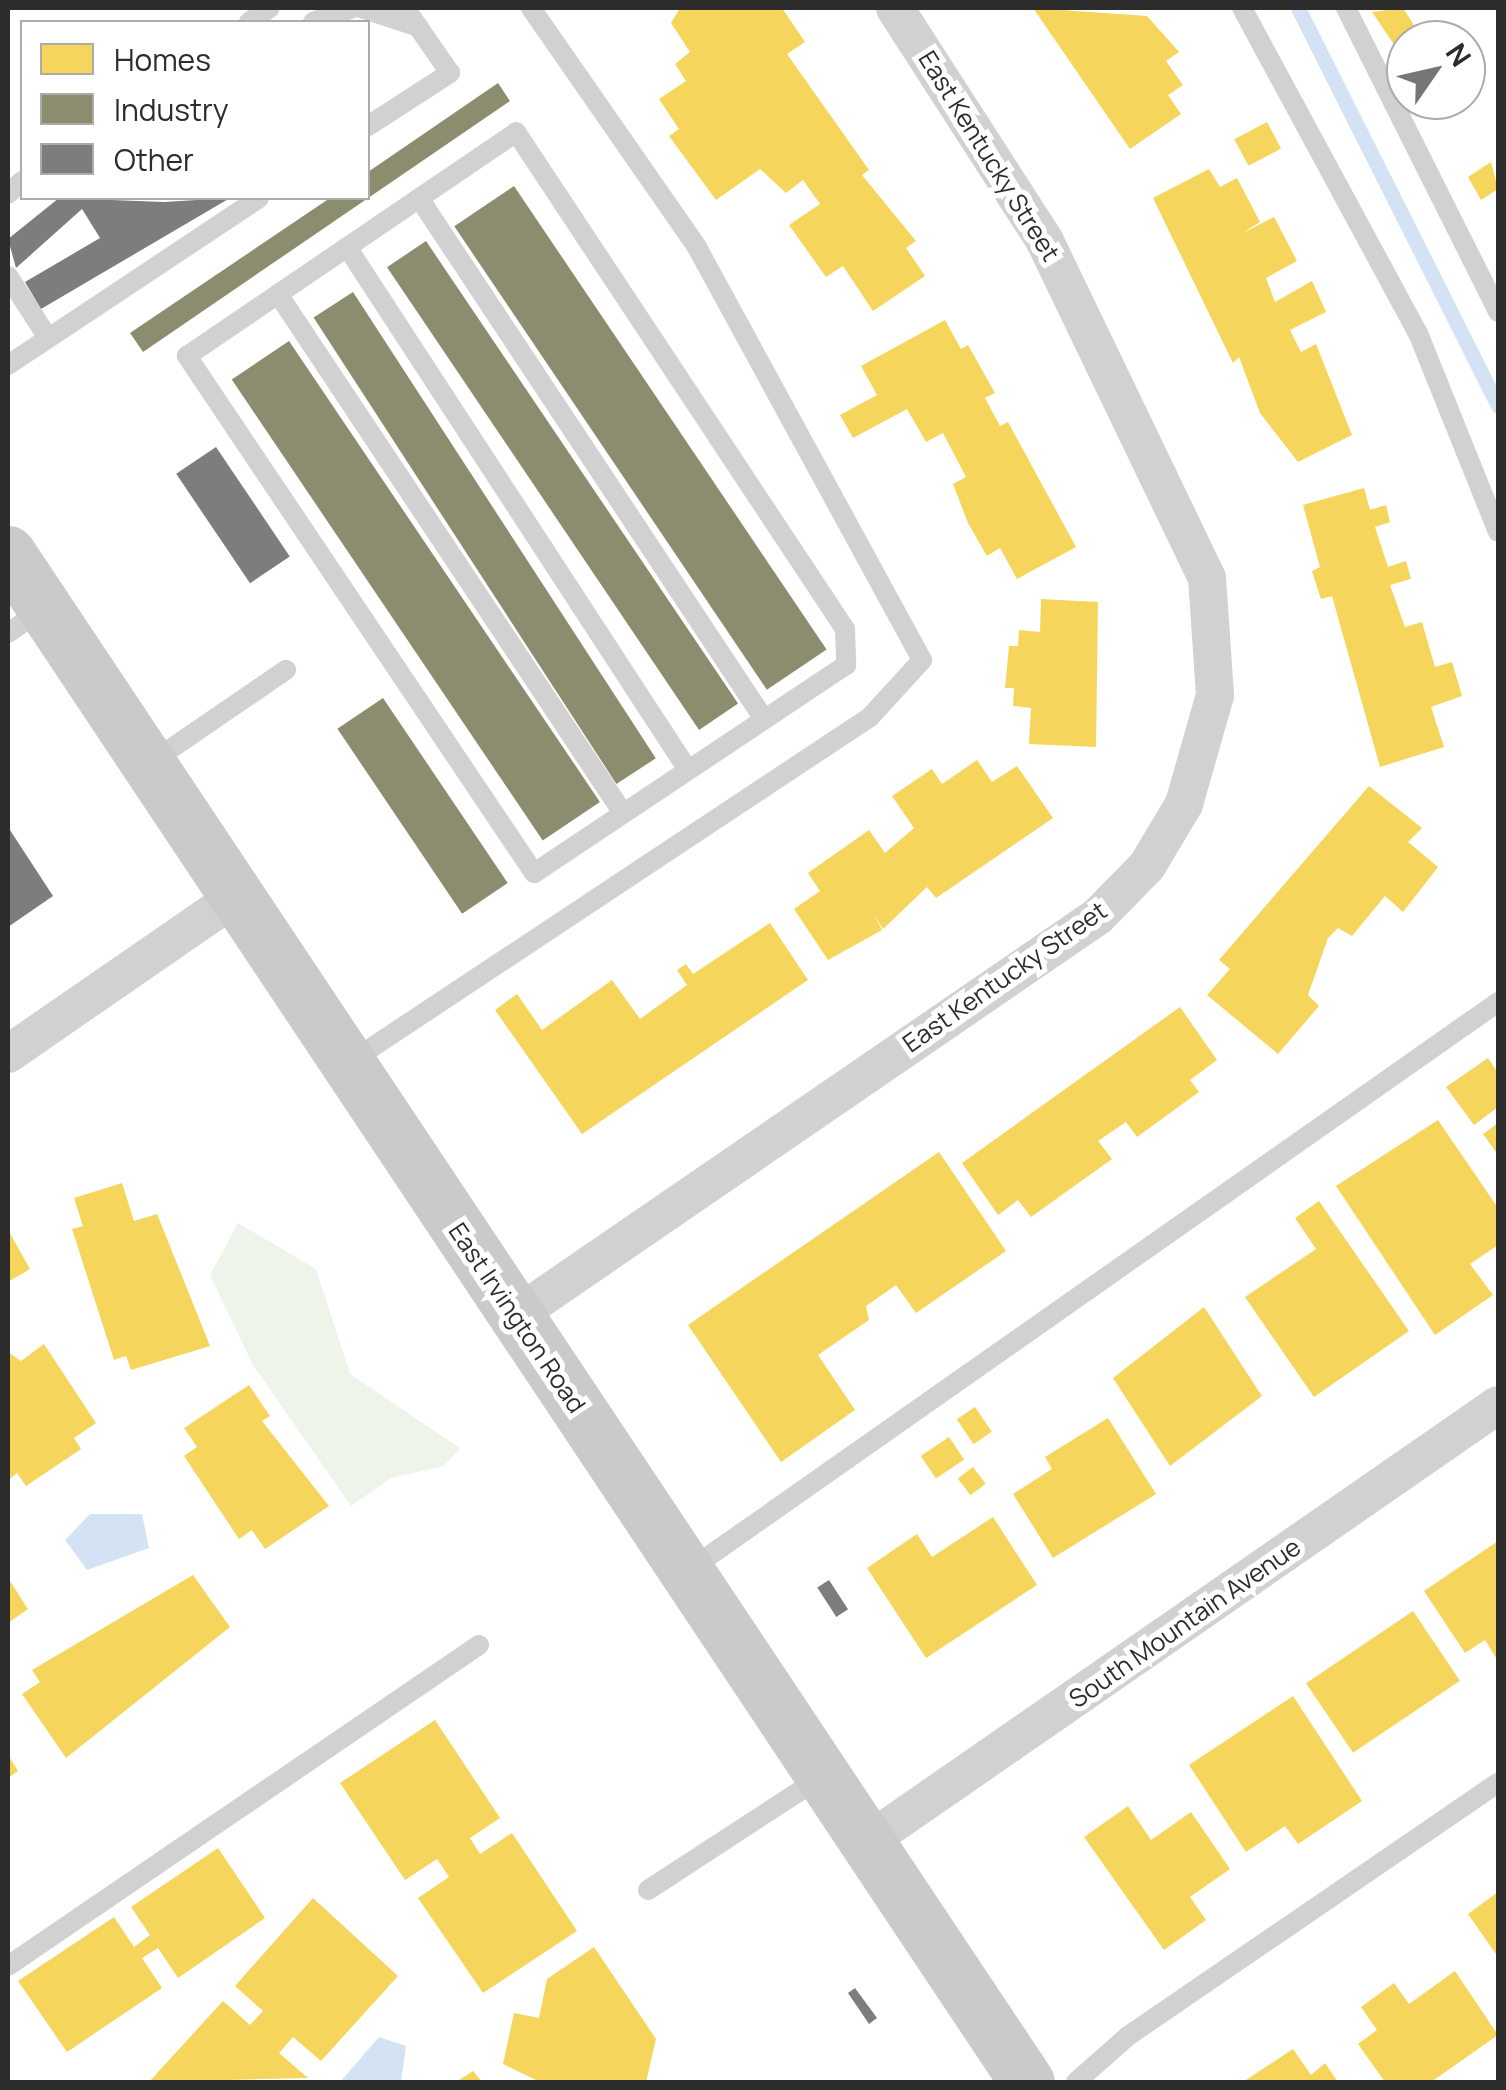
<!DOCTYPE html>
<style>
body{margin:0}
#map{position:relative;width:1506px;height:2090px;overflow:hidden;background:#fff;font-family:Manrope,sans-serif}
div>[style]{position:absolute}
.green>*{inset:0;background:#eef4e9}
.water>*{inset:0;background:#d4e3f3}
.homes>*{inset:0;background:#f6d55c;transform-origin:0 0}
.industry>*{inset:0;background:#8c8c6e;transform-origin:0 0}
.stream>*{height:15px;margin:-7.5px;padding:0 7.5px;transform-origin:7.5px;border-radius:7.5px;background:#d4e3f3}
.building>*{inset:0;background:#7d7d7d;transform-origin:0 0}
.lane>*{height:20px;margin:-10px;padding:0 10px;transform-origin:10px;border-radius:10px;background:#d1d1d1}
.street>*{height:38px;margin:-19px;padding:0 19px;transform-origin:19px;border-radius:19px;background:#d1d1d1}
.secondary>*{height:55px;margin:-27.5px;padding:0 27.5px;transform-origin:27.5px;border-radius:27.5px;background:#cacaca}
span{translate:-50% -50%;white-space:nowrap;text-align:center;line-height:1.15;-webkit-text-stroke:10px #fff;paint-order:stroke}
.street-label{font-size:25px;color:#2c2c2c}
.frame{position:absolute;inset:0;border:10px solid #2c2c2c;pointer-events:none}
.legend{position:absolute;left:20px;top:20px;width:350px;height:180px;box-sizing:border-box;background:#fff;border:2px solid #ababab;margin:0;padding:12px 18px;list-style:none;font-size:30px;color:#2c2c2c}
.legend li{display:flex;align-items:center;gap:20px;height:50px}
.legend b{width:50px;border:2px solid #ababab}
.north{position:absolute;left:1386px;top:20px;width:100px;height:100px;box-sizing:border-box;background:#fff;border:2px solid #ababab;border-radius:50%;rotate:56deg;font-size:28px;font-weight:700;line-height:40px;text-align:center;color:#2c2c2c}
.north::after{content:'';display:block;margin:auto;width:35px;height:45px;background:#767676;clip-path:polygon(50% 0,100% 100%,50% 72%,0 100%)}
</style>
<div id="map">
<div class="green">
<i style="clip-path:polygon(238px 1223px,316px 1269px,350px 1374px,460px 1448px,444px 1466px,391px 1478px,351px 1506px,253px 1365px,210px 1275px)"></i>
</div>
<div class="water">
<i style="clip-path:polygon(90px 1514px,142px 1514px,149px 1548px,87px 1570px,65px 1540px)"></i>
<i style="clip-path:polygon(379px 2037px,406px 2046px,401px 2082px,340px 2082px)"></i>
</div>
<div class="homes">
<i style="clip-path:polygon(680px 8px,782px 8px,805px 42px,787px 54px,869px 170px,862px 175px,916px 241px,906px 248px,925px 276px,873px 311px,843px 266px,826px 277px,789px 225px,820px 204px,803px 180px,786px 193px,760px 169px,716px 200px,669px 136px,679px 129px,659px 99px,686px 81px,675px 64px,690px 52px,671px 23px)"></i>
<i style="clip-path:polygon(1033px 8px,1147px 16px,1179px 52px,1166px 61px,1183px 85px,1168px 95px,1181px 114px,1130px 149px)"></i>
<i style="clip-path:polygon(1403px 8px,1417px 30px,1395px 46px,1372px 12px)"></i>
<i style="clip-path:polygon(1429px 100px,1462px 100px,1439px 115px)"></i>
<i style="left:1267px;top:122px;width:30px;height:37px;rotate:62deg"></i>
<i style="clip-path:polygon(1491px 162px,1498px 189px,1481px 200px,1468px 177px)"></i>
<i style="clip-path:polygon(1209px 169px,1220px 187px,1237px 178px,1260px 222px,1241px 234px,1274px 217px,1297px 261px,1266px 278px,1275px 302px,1312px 281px,1326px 312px,1290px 330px,1301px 352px,1316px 344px,1352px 435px,1298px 462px,1260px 413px,1239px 357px,1233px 363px,1153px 198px)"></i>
<i style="clip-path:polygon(945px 320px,961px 349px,968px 345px,995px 393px,985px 398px,1000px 426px,1008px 422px,1076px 547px,1017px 579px,1000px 548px,987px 556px,968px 523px,953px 484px,966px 477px,943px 433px,926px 442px,907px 409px,853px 438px,840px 415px,877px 395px,861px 366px)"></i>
<i style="clip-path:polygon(1364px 488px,1370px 510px,1386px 505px,1390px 522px,1375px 527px,1388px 567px,1406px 561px,1411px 579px,1390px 585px,1405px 627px,1422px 622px,1435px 667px,1452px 662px,1462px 696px,1431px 707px,1444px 747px,1380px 767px,1332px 596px,1321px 599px,1312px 571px,1320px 567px,1303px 505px)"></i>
<i style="clip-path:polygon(1041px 599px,1098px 602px,1096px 747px,1029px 744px,1031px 708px,1013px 706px,1014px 688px,1005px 688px,1009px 646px,1018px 646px,1019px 630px,1040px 632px)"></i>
<i style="clip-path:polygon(977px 760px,992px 782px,1017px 766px,1053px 818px,936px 898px,927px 887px,883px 929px,874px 915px,882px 930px,828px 960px,794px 909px,820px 891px,808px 873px,869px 830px,885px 853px,914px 828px,892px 796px,932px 769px,942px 784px)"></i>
<i style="clip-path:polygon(1369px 786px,1422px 828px,1408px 842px,1438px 867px,1403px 912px,1385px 896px,1352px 936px,1338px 928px,1328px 938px,1308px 995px,1319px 1006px,1278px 1054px,1207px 995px,1230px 969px,1219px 960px)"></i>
<i style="clip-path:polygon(770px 923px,808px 980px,582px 1134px,495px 1010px,517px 994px,542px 1030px,612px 980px,640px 1019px,687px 985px,677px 970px,686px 964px,693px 974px)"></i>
<i style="clip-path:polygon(1180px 1007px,1217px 1060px,1190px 1080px,1199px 1092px,1137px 1137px,1126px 1122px,1098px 1141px,1112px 1159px,1031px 1217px,1018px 1200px,998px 1215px,962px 1163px)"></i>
<i style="clip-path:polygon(1488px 1058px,1498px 1073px,1498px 1107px,1474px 1125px,1446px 1087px)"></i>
<i style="clip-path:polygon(1438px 1120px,1498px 1208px,1498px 1245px,1470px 1264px,1493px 1295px,1435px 1335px,1336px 1186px)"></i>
<i style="clip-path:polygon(1498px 1123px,1498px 1155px,1483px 1134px)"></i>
<i style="clip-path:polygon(939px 1152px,1006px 1251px,916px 1313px,896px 1285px,866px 1306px,869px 1320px,818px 1355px,855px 1410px,781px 1462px,688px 1325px)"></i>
<i style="clip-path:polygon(122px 1183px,134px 1221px,157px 1214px,210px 1346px,131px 1370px,126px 1356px,114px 1360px,72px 1229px,83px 1226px,74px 1198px)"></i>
<i style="clip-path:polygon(1319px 1201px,1409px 1331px,1314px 1397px,1245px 1297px,1316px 1249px,1295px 1218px)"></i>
<i style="clip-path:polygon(8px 1230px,30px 1269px,8px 1282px)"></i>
<i style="clip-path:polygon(1204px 1307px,1262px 1396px,1170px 1466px,1113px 1378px)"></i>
<i style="clip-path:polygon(44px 1344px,96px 1423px,74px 1438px,81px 1449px,26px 1486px,17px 1473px,8px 1480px,8px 1352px,21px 1361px)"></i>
<i style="clip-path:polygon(249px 1385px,270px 1416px,262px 1421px,329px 1506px,265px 1549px,252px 1530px,239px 1539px,184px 1456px,197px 1447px,184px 1428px)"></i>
<i style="left:975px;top:1407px;width:30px;height:22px;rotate:56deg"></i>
<i style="clip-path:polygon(1108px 1418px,1156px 1494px,1053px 1558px,1013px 1494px,1052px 1469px,1045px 1457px)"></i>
<i style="left:949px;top:1437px;width:27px;height:34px;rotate:56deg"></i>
<i style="left:973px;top:1467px;width:21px;height:19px;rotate:53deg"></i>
<i style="clip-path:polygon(993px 1517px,1037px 1585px,926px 1658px,867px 1568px,917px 1534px,932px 1557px)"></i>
<i style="clip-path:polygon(1498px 1541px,1498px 1661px,1485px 1640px,1465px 1653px,1424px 1591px)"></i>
<i style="clip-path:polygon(193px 1575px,230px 1627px,66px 1758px,22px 1694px,40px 1682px,32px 1670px)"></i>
<i style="clip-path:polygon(8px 1578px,28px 1609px,8px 1623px)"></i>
<i style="left:1413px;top:1611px;width:84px;height:129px;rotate:56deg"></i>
<i style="clip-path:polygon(1293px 1696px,1362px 1801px,1298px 1844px,1285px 1826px,1246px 1852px,1189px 1765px)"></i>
<i style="clip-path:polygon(435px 1720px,500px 1818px,470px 1838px,480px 1854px,512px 1833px,577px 1931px,483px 1993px,418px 1898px,449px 1877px,437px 1859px,405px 1880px,340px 1783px)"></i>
<i style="clip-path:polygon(8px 1755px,18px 1771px,8px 1778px)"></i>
<i style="clip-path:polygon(1128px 1806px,1151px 1840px,1191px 1812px,1230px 1869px,1190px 1897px,1206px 1920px,1164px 1950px,1084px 1837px)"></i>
<i style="clip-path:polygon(218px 1848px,265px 1918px,178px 1978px,158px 1948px,142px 1958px,162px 1988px,67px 2052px,18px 1981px,114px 1917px,134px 1947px,150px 1935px,131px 1907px)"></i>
<i style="clip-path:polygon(1498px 1892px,1498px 1957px,1468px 1914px)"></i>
<i style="clip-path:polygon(313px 1898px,398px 1976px,321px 2061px,293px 2037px,279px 2053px,308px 2078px,149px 2082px,223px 2001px,250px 2025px,263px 2011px,235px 1986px)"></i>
<i style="clip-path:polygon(594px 1947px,656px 2039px,646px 2082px,540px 2082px,503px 2064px,514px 2013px,539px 2018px,547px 1979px)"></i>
<i style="clip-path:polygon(1455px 1971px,1498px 2035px,1431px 2082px,1385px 2082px,1358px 2044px,1377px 2030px,1361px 2007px,1394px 1983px,1409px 2004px)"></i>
<i style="clip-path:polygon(1293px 2049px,1311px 2075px,1325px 2063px,1338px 2082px,1243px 2082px)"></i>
<i style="clip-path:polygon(473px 2071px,482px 2082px,456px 2082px)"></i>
</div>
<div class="industry">
<i style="clip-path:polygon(498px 83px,510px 101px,143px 352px,130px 333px,330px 198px,368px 198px,368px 172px)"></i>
<i style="left:514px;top:186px;width:559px;height:72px;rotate:56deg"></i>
<i style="left:426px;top:241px;width:558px;height:47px;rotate:56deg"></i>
<i style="left:353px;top:292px;width:556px;height:47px;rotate:57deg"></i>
<i style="left:289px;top:341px;width:556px;height:69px;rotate:56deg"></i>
<i style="left:383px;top:698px;width:223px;height:55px;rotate:56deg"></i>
</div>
<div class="stream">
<i style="left:1298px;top:8px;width:445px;rotate:63.3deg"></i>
</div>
<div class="building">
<i style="clip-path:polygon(59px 198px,164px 202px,230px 198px,41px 309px,25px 282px,100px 238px,82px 209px,16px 268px,8px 239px)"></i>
<i style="left:216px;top:447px;width:132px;height:48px;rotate:56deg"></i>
<i style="clip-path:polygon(8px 827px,53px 896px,8px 927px)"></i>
<i style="left:829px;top:1580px;width:35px;height:14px;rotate:57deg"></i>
<i style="clip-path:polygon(855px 1988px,877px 2018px,869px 2024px,848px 1993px)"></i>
</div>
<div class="lane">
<i style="left:361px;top:8px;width:61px;rotate:18.1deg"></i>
<i style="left:1242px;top:8px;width:370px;rotate:61.6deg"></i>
<i style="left:1418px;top:333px;width:214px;rotate:68.1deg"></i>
<i style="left:1346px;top:8px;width:340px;rotate:63.4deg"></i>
<i style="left:249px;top:22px;width:25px;rotate:-34deg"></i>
<i style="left:313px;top:22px;width:42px;rotate:-19.3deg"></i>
<i style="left:368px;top:126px;width:98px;rotate:-32.9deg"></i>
<i style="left:450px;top:73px;width:79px;rotate:-124.7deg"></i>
<i style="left:516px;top:132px;width:596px;rotate:56.5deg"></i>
<i style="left:845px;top:629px;width:36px;rotate:88deg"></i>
<i style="left:846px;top:665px;width:375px;rotate:146.3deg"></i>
<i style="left:534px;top:873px;width:623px;rotate:-123.87deg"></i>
<i style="left:187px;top:356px;width:398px;rotate:-34.2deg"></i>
<i style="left:8px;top:194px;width:19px;rotate:-43deg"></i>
<i style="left:419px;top:198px;width:625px;rotate:56.49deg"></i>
<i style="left:347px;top:247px;width:624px;rotate:56.9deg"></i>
<i style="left:8px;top:276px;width:74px;rotate:57.2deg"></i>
<i style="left:278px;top:294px;width:623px;rotate:56.39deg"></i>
<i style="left:8px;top:365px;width:301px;rotate:-33.6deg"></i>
<i style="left:8px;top:633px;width:42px;rotate:-34.4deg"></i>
<i style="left:150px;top:763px;width:165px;rotate:-34.4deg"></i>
<i style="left:350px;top:1062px;width:624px;rotate:-33.56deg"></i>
<i style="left:870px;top:717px;width:77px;rotate:-47.6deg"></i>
<i style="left:922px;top:660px;width:470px;rotate:-118.6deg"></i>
<i style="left:697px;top:247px;width:291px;rotate:-124.8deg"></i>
<i style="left:689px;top:1570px;width:988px;rotate:-35.07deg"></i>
<i style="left:648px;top:1890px;width:205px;rotate:-33.1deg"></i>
<i style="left:8px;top:1966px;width:570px;rotate:-34.28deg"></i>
<i style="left:1076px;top:2082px;width:69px;rotate:-41.5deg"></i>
<i style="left:1128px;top:2036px;width:448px;rotate:-34.4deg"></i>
</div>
<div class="street">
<i style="left:8px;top:1054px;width:277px;rotate:-34.6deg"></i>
<i style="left:515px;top:1316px;width:707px;rotate:-34.45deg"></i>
<i style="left:1098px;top:916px;width:70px;rotate:-45.6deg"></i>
<i style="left:1147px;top:866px;width:72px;rotate:-59.2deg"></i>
<i style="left:1184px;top:804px;width:113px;rotate:-74.1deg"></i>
<i style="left:1215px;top:695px;width:117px;rotate:-93.9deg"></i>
<i style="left:1207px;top:578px;width:374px;rotate:-115.7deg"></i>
<i style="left:1045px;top:241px;width:277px;rotate:-122.8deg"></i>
<i style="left:870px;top:1840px;width:764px;rotate:-34.71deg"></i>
</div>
<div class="secondary">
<i style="left:8px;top:553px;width:1837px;rotate:56.32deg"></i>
</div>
<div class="street-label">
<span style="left:989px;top:156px;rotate:58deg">East Kentucky Street</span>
<span style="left:1005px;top:977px;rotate:-35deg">East Kentucky Street</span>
<span style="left:517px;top:1318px;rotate:56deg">East Irvington Road</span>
<span style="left:1185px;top:1623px;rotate:-35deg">South Mountain Avenue</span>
</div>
<div class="frame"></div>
<ul class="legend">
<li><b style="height:28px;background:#f6d55c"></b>Homes</li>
<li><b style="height:28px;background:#8c8c6e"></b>Industry</li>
<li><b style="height:28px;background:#7d7d7d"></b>Other</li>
</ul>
<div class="north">N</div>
</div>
